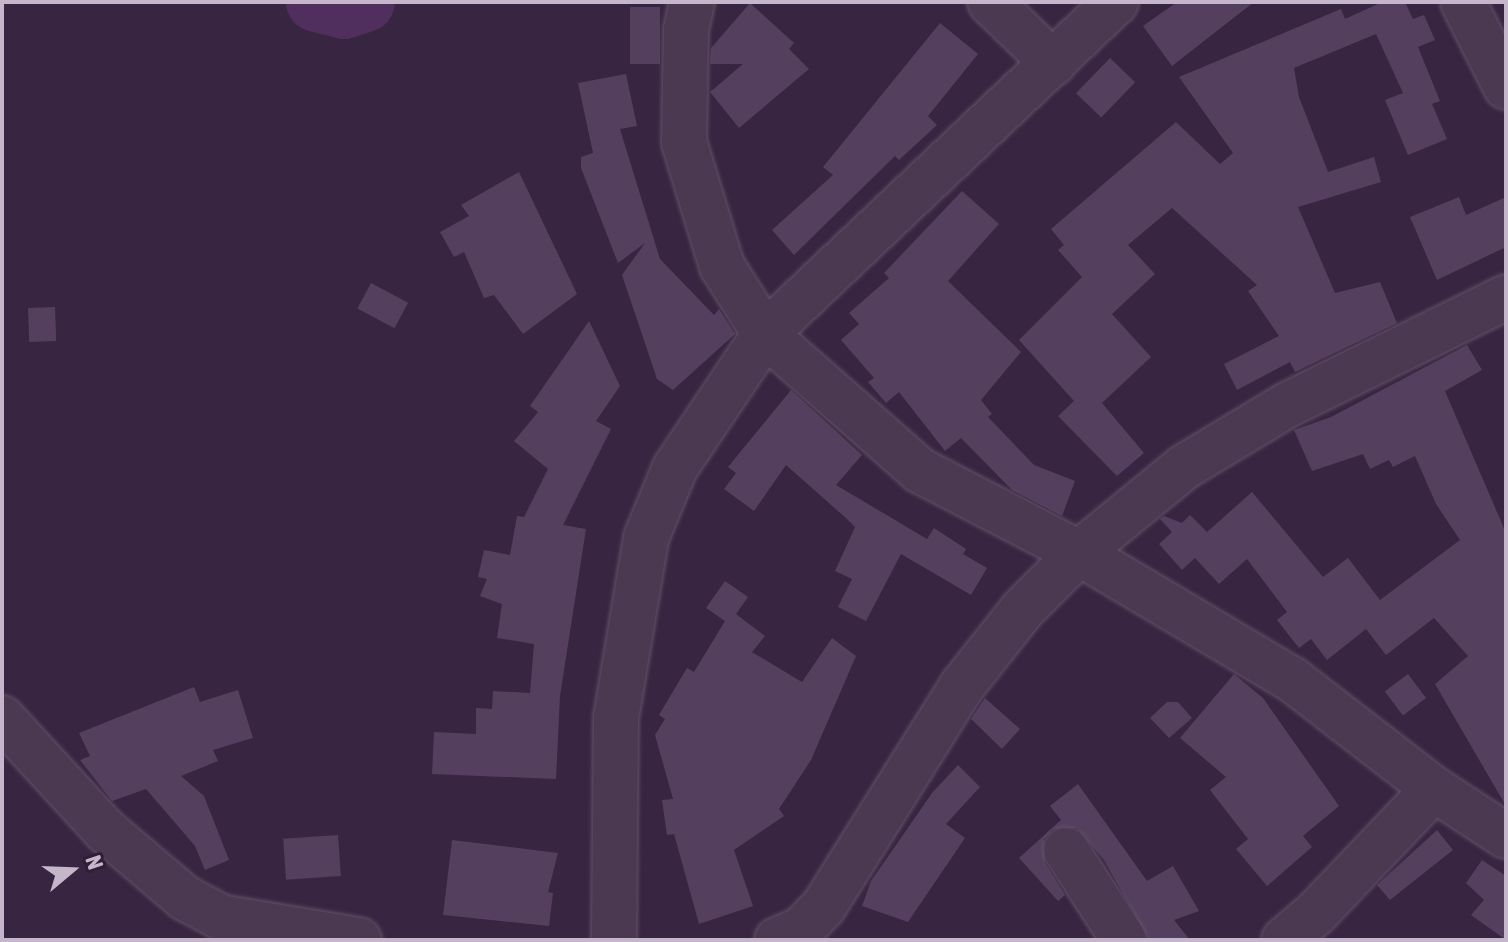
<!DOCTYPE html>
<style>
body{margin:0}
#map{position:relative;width:1508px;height:942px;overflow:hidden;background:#382541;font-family:"Asap Condensed",sans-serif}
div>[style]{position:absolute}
.river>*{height:60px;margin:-30px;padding:0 30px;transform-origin:30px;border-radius:30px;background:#502f5e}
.building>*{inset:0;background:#553f5f;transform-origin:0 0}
.roads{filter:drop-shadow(0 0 2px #625168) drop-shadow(0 0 2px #625168)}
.minor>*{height:44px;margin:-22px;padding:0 22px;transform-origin:22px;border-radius:22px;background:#4a3951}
span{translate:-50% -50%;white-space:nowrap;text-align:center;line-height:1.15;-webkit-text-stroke:7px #2f1e36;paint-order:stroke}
.frame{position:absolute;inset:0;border:4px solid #c5b6cb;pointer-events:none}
.north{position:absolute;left:32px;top:830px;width:80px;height:80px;-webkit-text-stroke:6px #2f1e36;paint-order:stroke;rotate:71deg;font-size:22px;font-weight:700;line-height:32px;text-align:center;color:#c5b6cb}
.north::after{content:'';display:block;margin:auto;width:28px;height:36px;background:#c5b6cb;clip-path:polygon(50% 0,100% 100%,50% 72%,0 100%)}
</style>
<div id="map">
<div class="river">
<i style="left:316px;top:2px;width:29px;rotate:14deg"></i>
<i style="left:344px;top:9px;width:22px;rotate:-18deg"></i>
</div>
<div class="building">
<i style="clip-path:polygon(1177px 2px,1254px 2px,1172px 66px,1143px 26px)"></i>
<i style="clip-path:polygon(1382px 2px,1405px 2px,1413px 19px,1424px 15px,1435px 40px,1418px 47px,1440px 101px,1432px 104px,1447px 139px,1408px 155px,1385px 100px,1403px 93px,1376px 34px,1294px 68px,1299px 97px,1328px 172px,1374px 157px,1381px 182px,1298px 207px,1335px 293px,1380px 282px,1397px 323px,1295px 372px,1290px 362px,1237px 390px,1224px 364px,1279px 336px,1248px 291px,1257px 285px,1172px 208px,1128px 245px,1155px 274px,1112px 314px,1151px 357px,1102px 403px,1144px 453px,1117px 476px,1058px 416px,1074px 401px,1019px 340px,1082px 277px,1058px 250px,1064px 245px,1051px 229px,1176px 122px,1220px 164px,1233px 153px,1179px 77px,1341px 9px,1345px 19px)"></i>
<i style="clip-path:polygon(750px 3px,794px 43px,789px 49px,809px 69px,739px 128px,710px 92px,743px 64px,710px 64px,711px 48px)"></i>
<i style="left:660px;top:7px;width:57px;height:30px;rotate:90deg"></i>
<i style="clip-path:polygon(940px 23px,978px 54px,928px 116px,937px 125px,899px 160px,895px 156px,794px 255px,772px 230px,833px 175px,823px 167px)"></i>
<i style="left:1110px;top:58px;width:35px;height:49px;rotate:44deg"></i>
<i style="clip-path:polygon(626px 74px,637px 126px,620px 129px,660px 259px,714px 315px,719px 309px,735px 334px,673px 390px,657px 379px,622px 275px,645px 243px,618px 263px,581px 168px,581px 157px,593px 153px,578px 83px)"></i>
<i style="clip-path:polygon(519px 172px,577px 294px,523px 334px,494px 295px,484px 298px,464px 252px,454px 257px,440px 232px,469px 216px,461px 205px)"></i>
<i style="clip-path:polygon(962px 191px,999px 224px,948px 281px,1021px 352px,981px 400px,992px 414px,988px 417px,1034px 465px,1075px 481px,1062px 516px,1012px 490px,961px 438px,945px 451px,899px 392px,886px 403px,868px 382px,874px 378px,841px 340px,859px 324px,849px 313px,889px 278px,884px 273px)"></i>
<i style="clip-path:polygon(1459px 197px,1466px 215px,1506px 197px,1506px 247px,1437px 280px,1410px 217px)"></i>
<i style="left:371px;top:283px;width:42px;height:29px;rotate:28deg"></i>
<i style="left:55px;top:307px;width:34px;height:27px;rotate:88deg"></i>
<i style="clip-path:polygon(589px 321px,620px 386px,596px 421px,611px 429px,563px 525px,586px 529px,560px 696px,556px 779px,432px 774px,434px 732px,476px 734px,476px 708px,492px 709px,493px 691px,530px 693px,534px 644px,497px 638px,502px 604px,480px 596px,487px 579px,478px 577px,484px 550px,510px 555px,517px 516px,524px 517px,548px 469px,514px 441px,538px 412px,530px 406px)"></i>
<i style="clip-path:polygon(1467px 345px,1482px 370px,1445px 391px,1506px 533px,1506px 806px,1435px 684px,1468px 656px,1434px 618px,1386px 655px,1366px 629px,1327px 660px,1311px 639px,1299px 648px,1277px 620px,1287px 612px,1247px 559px,1219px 584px,1195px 558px,1182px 570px,1159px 544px,1172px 532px,1160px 519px,1164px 516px,1182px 523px,1190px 515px,1207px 532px,1252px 492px,1323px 577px,1348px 558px,1380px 600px,1460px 540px,1436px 504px,1415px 456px,1393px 467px,1389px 460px,1370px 469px,1363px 454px,1312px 471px,1294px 430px,1331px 417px)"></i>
<i style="clip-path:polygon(791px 390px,862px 455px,836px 485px,927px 539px,934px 528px,966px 549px,963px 554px,987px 568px,971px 595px,901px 554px,866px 621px,838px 607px,852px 579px,835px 571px,855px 527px,847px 519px,786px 465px,754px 511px,724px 489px,736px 473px,728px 467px)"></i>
<i style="clip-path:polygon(725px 581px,748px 597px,736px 614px,765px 636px,752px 652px,802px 682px,832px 638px,856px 656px,811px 760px,779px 809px,784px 816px,734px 850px,753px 906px,699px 924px,674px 834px,667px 835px,662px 800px,673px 799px,655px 735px,665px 719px,659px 715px,687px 668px,694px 672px,725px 621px,706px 608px)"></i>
<i style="clip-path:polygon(1234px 674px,1263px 698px,1339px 806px,1303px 836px,1312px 847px,1267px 886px,1236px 849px,1248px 839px,1210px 790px,1226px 777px,1180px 738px)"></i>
<i style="left:1408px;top:674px;width:30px;height:29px;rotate:53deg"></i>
<i style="clip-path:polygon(194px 687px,200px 702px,238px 690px,253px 738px,213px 750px,218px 761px,181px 776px,204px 796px,229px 860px,205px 870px,195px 846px,146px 789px,112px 801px,80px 760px,90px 756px,79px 733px)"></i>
<i style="clip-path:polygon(985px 698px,1020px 729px,1002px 749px,971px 719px)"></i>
<i style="clip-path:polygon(1167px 702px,1178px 702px,1192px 718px,1169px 738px,1150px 718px)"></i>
<i style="clip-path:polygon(958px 765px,980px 787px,946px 824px,965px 838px,908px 922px,862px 906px,871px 881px,932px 793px)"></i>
<i style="clip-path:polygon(1078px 784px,1147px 881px,1173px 866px,1199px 911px,1174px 920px,1190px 940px,1149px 940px,1104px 860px,1077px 828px,1053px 829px,1044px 839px,1045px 863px,1065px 895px,1058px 901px,1019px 858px,1061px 820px,1050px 806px)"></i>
<i style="clip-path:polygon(1437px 830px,1453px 850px,1390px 900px,1377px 885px)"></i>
<i style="left:338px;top:835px;width:41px;height:55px;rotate:86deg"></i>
<i style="clip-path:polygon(452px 840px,558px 853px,548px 892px,553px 893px,549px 926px,443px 915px)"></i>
<i style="clip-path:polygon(1482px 860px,1506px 876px,1506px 940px,1471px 915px,1484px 900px,1466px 883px)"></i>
</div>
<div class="roads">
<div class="minor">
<i style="left:692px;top:2px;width:29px;rotate:102deg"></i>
<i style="left:686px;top:30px;width:112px;rotate:91deg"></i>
<i style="left:684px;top:142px;width:130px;rotate:73deg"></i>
<i style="left:722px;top:266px;width:80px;rotate:57.7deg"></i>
<i style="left:765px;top:334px;width:205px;rotate:41.4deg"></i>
<i style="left:919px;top:470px;width:180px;rotate:27.4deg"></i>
<i style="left:1079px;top:553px;width:249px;rotate:30.7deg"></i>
<i style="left:1293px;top:680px;width:178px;rotate:37.7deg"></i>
<i style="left:1434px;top:789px;width:86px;rotate:33.1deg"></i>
<i style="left:990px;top:2px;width:88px;rotate:44.1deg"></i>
<i style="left:1463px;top:2px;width:95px;rotate:63.2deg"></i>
<i style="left:2px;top:718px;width:154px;rotate:47.4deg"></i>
<i style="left:106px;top:831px;width:104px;rotate:40.3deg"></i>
<i style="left:185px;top:898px;width:40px;rotate:28deg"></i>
<i style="left:220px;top:917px;width:141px;rotate:9.4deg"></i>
<i style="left:1066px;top:850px;width:107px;rotate:57.2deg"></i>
<i style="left:614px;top:940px;width:222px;rotate:-89.5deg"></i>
<i style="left:616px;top:718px;width:182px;rotate:-80.5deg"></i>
<i style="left:646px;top:538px;width:76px;rotate:-67.5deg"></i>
<i style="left:675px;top:468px;width:161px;rotate:-56.1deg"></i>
<i style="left:765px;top:334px;width:483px;rotate:-43.4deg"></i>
<i style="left:777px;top:940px;width:26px;rotate:-23deg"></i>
<i style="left:801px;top:930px;width:33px;rotate:-46deg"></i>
<i style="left:824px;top:906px;width:260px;rotate:-57.9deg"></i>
<i style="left:962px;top:686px;width:98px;rotate:-51.6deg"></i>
<i style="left:1023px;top:609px;width:79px;rotate:-45deg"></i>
<i style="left:1079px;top:553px;width:136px;rotate:-39.3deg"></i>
<i style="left:1184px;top:467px;width:122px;rotate:-31deg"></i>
<i style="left:1289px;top:404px;width:242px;rotate:-26.2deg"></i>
<i style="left:1284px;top:940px;width:42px;rotate:-40.2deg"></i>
<i style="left:1316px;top:913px;width:171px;rotate:-46.4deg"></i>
</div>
</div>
<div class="frame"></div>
<div class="north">N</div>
</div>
